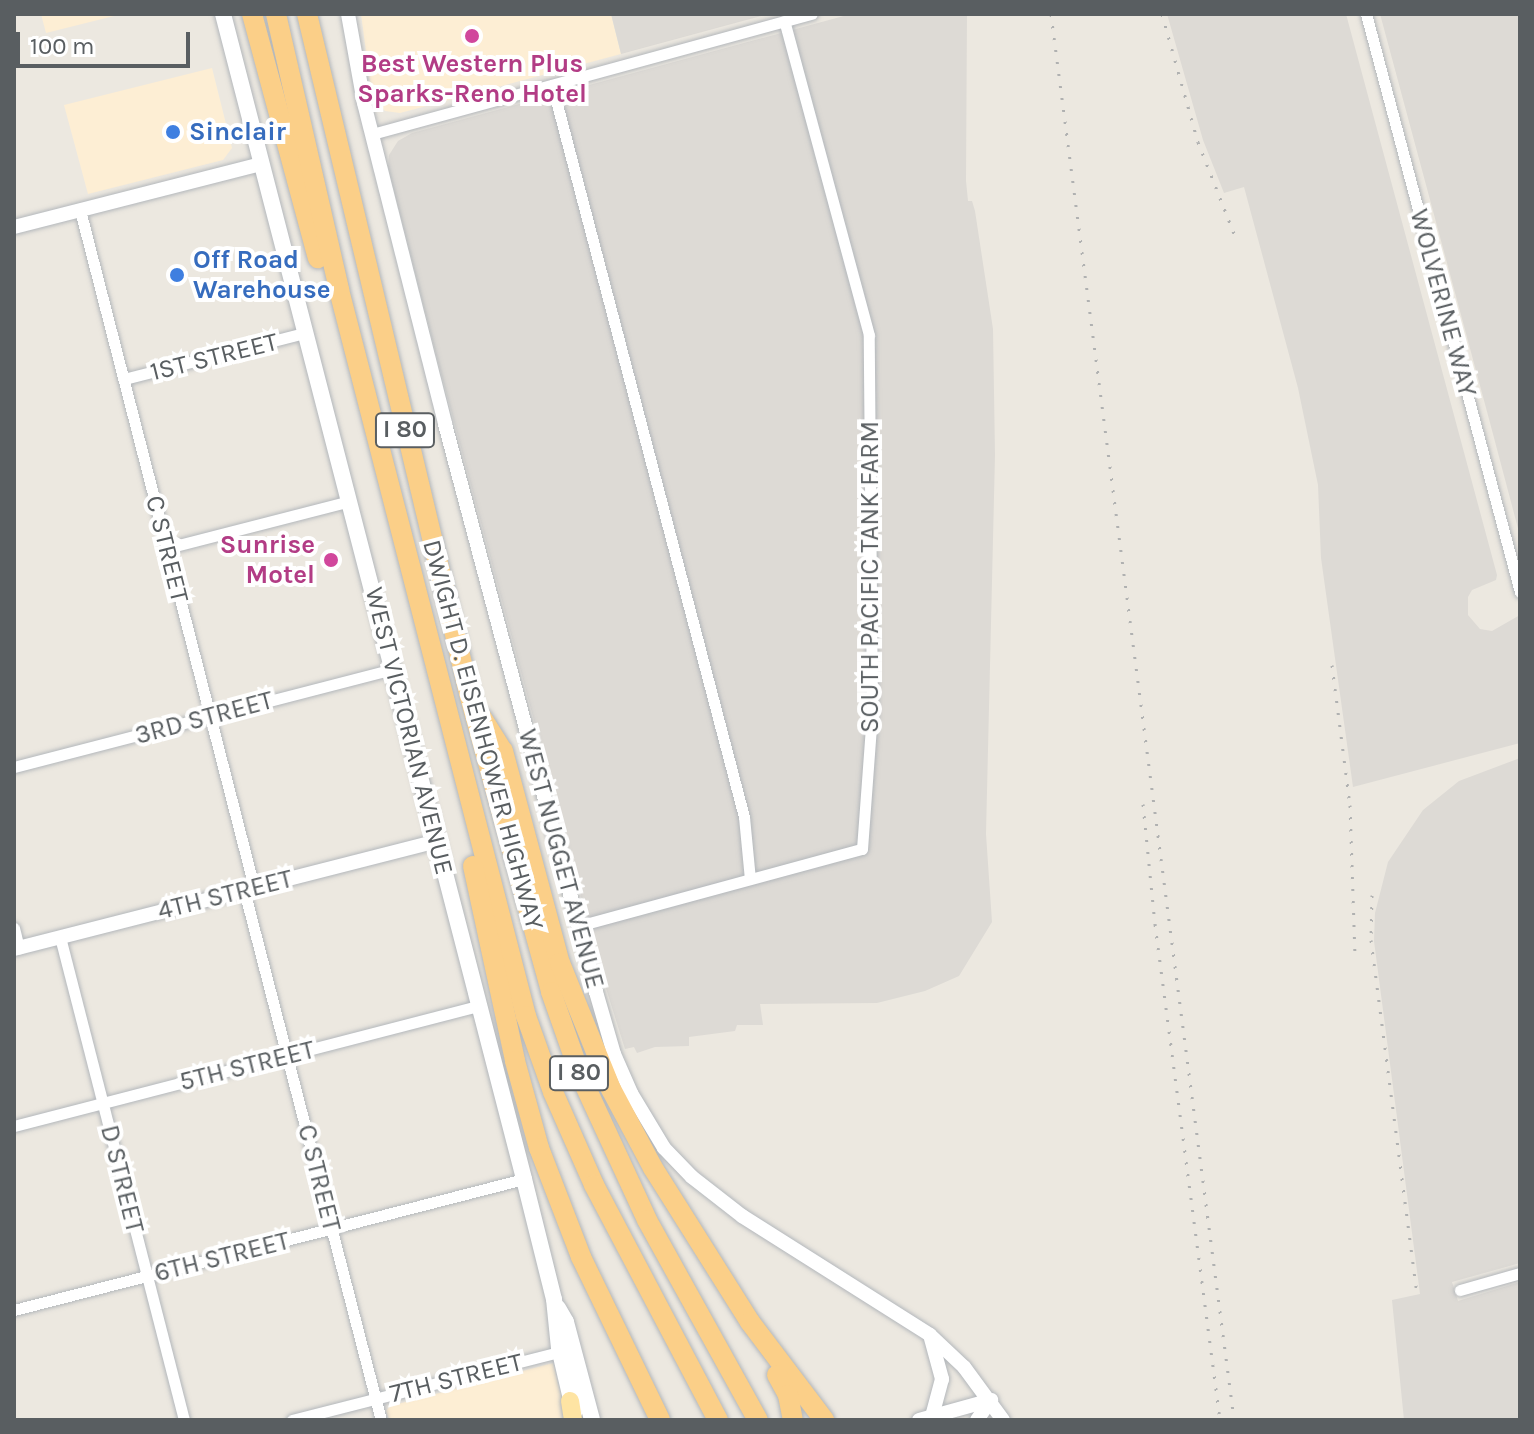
<!DOCTYPE html>
<style>
body{margin:0}
#map{position:relative;width:1534px;height:1434px;overflow:hidden;background:#ece8e0;font-family:Karla,sans-serif}
div>[style]{position:absolute}
.commercial>*{inset:0;background:#fdeed4}
.industrial>*{inset:0;background:#dddad5}
.roads{filter:drop-shadow(0 0 2px #b3b7bb) drop-shadow(0 0 2px #b3b7bb)}
.minor>*{height:11px;margin:-5.5px;padding:0 5.5px;transform-origin:5.5px;border-radius:5.5px;background:#fff}
.tertiary>*{height:14px;margin:-7px;padding:0 7px;transform-origin:7px;border-radius:7px;background:#fff}
.secondary>*{height:16px;margin:-8px;padding:0 8px;transform-origin:8px;border-radius:8px;background:#fff}
.primary>*{height:18px;margin:-9px;padding:0 9px;transform-origin:9px;border-radius:9px;background:#fee4a3}
.motorway>*{height:20px;margin:-10px;padding:0 10px;transform-origin:10px;border-radius:10px;background:#fbcf88}
.rail>*{height:3px;margin-top:-1.5px;transform-origin:0;background:repeating-linear-gradient(90deg,#b0b1b1 0 2px,transparent 0 12px)}
.dots>*{width:22px;height:22px;translate:-50% -50%;box-sizing:border-box;border:4px solid #fff;border-radius:50%}
span{translate:-50% -50%;white-space:nowrap;text-align:center;line-height:1.15;-webkit-text-stroke:8px #fff;paint-order:stroke}
.shield-label span{padding:2px 6px;background:#fff;border:2px solid;border-radius:6px;-webkit-text-stroke-width:0}
.shield-label{font-size:24px;color:#595e61;font-weight:700}
.hotel-label{font-size:26px;color:#b23c85;font-weight:700}
.right{translate:-100% -50%;text-align:right}
.shop-label{font-size:26px;color:#366cbe;font-weight:700}
.left{translate:0 -50%;text-align:left}
.street-label{font-size:26px;color:#595e61}
.frame{position:absolute;inset:0;border:16px solid #595e61;pointer-events:none}
.scale{position:absolute;left:16px;top:32px;width:174px;height:36px;box-sizing:border-box;border:4px solid #595e61;border-top:0;padding-left:10px;font-size:24px;line-height:28px;white-space:nowrap;color:#595e61;-webkit-text-stroke:6px #fff;paint-order:stroke}
</style>
<div id="map">
<div class="commercial">
<i style="clip-path:polygon(41px 14px,122px 14px,46px 33px)"></i>
<i style="clip-path:polygon(361px 14px,611px 14px,621px 54px,400px 113px,385px 111px,375px 100px,370px 82px)"></i>
<i style="clip-path:polygon(212px 68px,232px 148px,223px 160px,88px 194px,64px 105px)"></i>
<i style="clip-path:polygon(553px 1363px,566px 1420px,389px 1420px,386px 1411px,390px 1406px)"></i>
</div>
<div class="industrial">
<i style="clip-path:polygon(611px 14px,769px 14px,621px 54px)"></i>
<i style="clip-path:polygon(851px 14px,967px 14px,966px 181px,968px 201px,972px 201px,975px 211px,993px 329px,995px 455px,986px 834px,992px 922px,959px 976px,925px 991px,877px 1003px,760px 1004px,763px 1025px,737px 1025px,735px 1031px,689px 1037px,689px 1046px,655px 1047px,637px 1053px,634px 1047px,625px 1049px,604px 982px,437px 358px,388px 167px,389px 155px,398px 141px,412px 133px)"></i>
<i style="clip-path:polygon(1167px 14px,1346px 14px,1497px 575px,1496px 580px,1472px 590px,1468px 597px,1468px 615px,1480px 629px,1492px 631px,1520px 615px,1520px 743px,1353px 787px,1321px 558px,1318px 485px,1298px 388px,1244px 187px,1224px 193px,1203px 140px)"></i>
<i style="clip-path:polygon(1380px 14px,1520px 14px,1520px 536px,1489px 419px)"></i>
<i style="clip-path:polygon(1520px 758px,1520px 1263px,1452px 1282px,1458px 1301px,1520px 1282px,1520px 1420px,1404px 1420px,1392px 1300px,1420px 1294px,1374px 941px,1375px 913px,1388px 862px,1423px 810px,1459px 781px)"></i>
</div>
<div class="roads">
<div class="minor">
<i style="left:1366px;top:14px;width:598px;rotate:75.08deg"></i>
<i style="left:552px;top:85px;width:757px;rotate:75.3deg"></i>
<i style="left:744px;top:817px;width:62px;rotate:84.5deg"></i>
<i style="left:372px;top:134px;width:456px;rotate:-15.3deg"></i>
<i style="left:80px;top:210px;width:699px;rotate:75.59deg"></i>
<i style="left:124px;top:379px;width:187px;rotate:-14.3deg"></i>
<i style="left:167px;top:548px;width:189px;rotate:-14.4deg"></i>
<i style="left:14px;top:767px;width:391px;rotate:-14.5deg"></i>
<i style="left:244px;top:890px;width:547px;rotate:75.51deg"></i>
<i style="left:578px;top:926px;width:294px;rotate:-15.2deg"></i>
<i style="left:862px;top:849px;width:137px;rotate:-85.8deg"></i>
<i style="left:872px;top:712px;width:377px;rotate:-90.5deg"></i>
<i style="left:869px;top:335px;width:325px;rotate:-105.1deg"></i>
<i style="left:14px;top:928px;width:21px;rotate:76deg"></i>
<i style="left:60px;top:937px;width:499px;rotate:75.6deg"></i>
<i style="left:14px;top:1126px;width:480px;rotate:-14.5deg"></i>
<i style="left:1460px;top:1290px;width:62px;rotate:-15.8deg"></i>
<i style="left:14px;top:1310px;width:527px;rotate:-14.41deg"></i>
<i style="left:292px;top:1420px;width:283px;rotate:-14.3deg"></i>
</div>
<div class="tertiary">
<i style="left:348px;top:14px;width:90px;rotate:79.8deg"></i>
<i style="left:364px;top:103px;width:331px;rotate:75.8deg"></i>
<i style="left:445px;top:424px;width:588px;rotate:75.11deg"></i>
<i style="left:596px;top:992px;width:65px;rotate:73.8deg"></i>
<i style="left:614px;top:1054px;width:43px;rotate:66.4deg"></i>
<i style="left:631px;top:1093px;width:64px;rotate:59deg"></i>
<i style="left:664px;top:1148px;width:40px;rotate:46deg"></i>
<i style="left:692px;top:1177px;width:63px;rotate:38deg"></i>
<i style="left:742px;top:1216px;width:222px;rotate:32.3deg"></i>
<i style="left:930px;top:1335px;width:47px;rotate:43.3deg"></i>
<i style="left:964px;top:1367px;width:66px;rotate:53.7deg"></i>
<i style="left:14px;top:227px;width:255px;rotate:-14.3deg"></i>
<i style="left:14px;top:949px;width:437px;rotate:-14.3deg"></i>
<i style="left:930px;top:1335px;width:46px;rotate:74.7deg"></i>
<i style="left:942px;top:1379px;width:38px;rotate:105deg"></i>
<i style="left:919px;top:1420px;width:75px;rotate:-15.5deg"></i>
<i style="left:977px;top:1420px;width:24px;rotate:-55deg"></i>
</div>
<div class="secondary">
<i style="left:223px;top:14px;width:1203px;rotate:75.51deg"></i>
<i style="left:524px;top:1179px;width:124px;rotate:76deg"></i>
<i style="left:554px;top:1299px;width:49px;rotate:84.2deg"></i>
<i style="left:559px;top:1348px;width:66px;rotate:76.8deg"></i>
<i style="left:558px;top:1308px;width:16px;rotate:60deg"></i>
<i style="left:566px;top:1322px;width:101px;rotate:75.1deg"></i>
</div>
<div class="primary">
<i style="left:570px;top:1401px;width:19px;rotate:81deg"></i>
</div>
<div class="motorway">
<i style="left:252px;top:14px;width:253px;rotate:74.9deg"></i>
<i style="left:276px;top:14px;width:283px;rotate:77.1deg"></i>
<i style="left:339px;top:290px;width:750px;rotate:75.56deg"></i>
<i style="left:526px;top:1016px;width:81px;rotate:70.4deg"></i>
<i style="left:553px;top:1092px;width:102px;rotate:66.2deg"></i>
<i style="left:594px;top:1185px;width:266px;rotate:62.2deg"></i>
<i style="left:307px;top:14px;width:702px;rotate:76.58deg"></i>
<i style="left:470px;top:697px;width:306px;rotate:74.6deg"></i>
<i style="left:551px;top:992px;width:90px;rotate:70.6deg"></i>
<i style="left:581px;top:1077px;width:157px;rotate:65.2deg"></i>
<i style="left:647px;top:1220px;width:229px;rotate:61deg"></i>
<i style="left:482px;top:718px;width:39px;rotate:58deg"></i>
<i style="left:503px;top:751px;width:220px;rotate:75deg"></i>
<i style="left:560px;top:963px;width:136px;rotate:68deg"></i>
<i style="left:611px;top:1089px;width:89px;rotate:62deg"></i>
<i style="left:653px;top:1168px;width:182px;rotate:57.8deg"></i>
<i style="left:750px;top:1322px;width:123px;rotate:52.9deg"></i>
<i style="left:473px;top:866px;width:199px;rotate:77.8deg"></i>
<i style="left:515px;top:1061px;width:90px;rotate:74.6deg"></i>
<i style="left:539px;top:1148px;width:117px;rotate:68.9deg"></i>
<i style="left:581px;top:1257px;width:181px;rotate:64.1deg"></i>
<i style="left:777px;top:1375px;width:23px;rotate:61deg"></i>
<i style="left:788px;top:1395px;width:25px;rotate:79deg"></i>
</div>
</div>
<div class="rail">
<i style="left:1051px;top:14px;width:1418px;rotate:82.58deg"></i>
<i style="left:1162px;top:14px;width:133px;rotate:74.3deg"></i>
<i style="left:1198px;top:142px;width:106px;rotate:68.5deg"></i>
<i style="left:1332px;top:665px;width:141px;rotate:82.7deg"></i>
<i style="left:1350px;top:805px;width:149px;rotate:88.1deg"></i>
<i style="left:1143px;top:804px;width:121px;rotate:84.3deg"></i>
<i style="left:1155px;top:924px;width:500px;rotate:82.53deg"></i>
<i style="left:1372px;top:895px;width:45px;rotate:91.3deg"></i>
<i style="left:1371px;top:940px;width:355px;rotate:82.6deg"></i>
</div>
<div class="dots">
<i style="left:472px;top:36px;background:#d1479c"></i>
<i style="left:173px;top:132px;background:#3f7fe0"></i>
<i style="left:177px;top:275px;background:#3f7fe0"></i>
<i style="left:331px;top:560px;background:#d1479c"></i>
</div>
<div class="shield-label">
<span style="left:405px;top:430px">I 80</span>
<span style="left:579px;top:1073px">I 80</span>
</div>
<div class="hotel-label">
<span style="left:472px;top:79px">Best Western Plus<br>Sparks-Reno Hotel</span>
<span class="right" style="left:315px;top:560px">Sunrise<br>Motel</span>
</div>
<div class="shop-label">
<span class="left" style="left:189px;top:132px">Sinclair</span>
<span class="left" style="left:193px;top:275px">Off Road<br>Warehouse</span>
</div>
<div class="street-label">
<span style="left:1443px;top:303px;rotate:75deg">WOLVERINE WAY</span>
<span style="left:214px;top:357px;rotate:-14deg">1ST STREET</span>
<span style="left:167px;top:549px;rotate:76deg">C STREET</span>
<span style="left:870px;top:577px;rotate:-90deg">SOUTH PACIFIC TANK FARM</span>
<span style="left:204px;top:718px;rotate:-15deg">3RD STREET</span>
<span style="left:409px;top:731px;rotate:76deg">WEST VICTORIAN AVENUE</span>
<span style="left:483px;top:735px;rotate:75deg">DWIGHT D. EISENHOWER HIGHWAY</span>
<span style="left:561px;top:859px;rotate:75deg">WEST NUGGET AVENUE</span>
<span style="left:225px;top:895px;rotate:-14deg">4TH STREET</span>
<span style="left:247px;top:1066px;rotate:-14deg">5TH STREET</span>
<span style="left:319px;top:1178px;rotate:76deg">C STREET</span>
<span style="left:122px;top:1179px;rotate:76deg">D STREET</span>
<span style="left:222px;top:1257px;rotate:-14deg">6TH STREET</span>
<span style="left:456px;top:1378px;rotate:-14deg">7TH STREET</span>
</div>
<div class="frame"></div>
<div class="scale">100 m</div>
</div>
